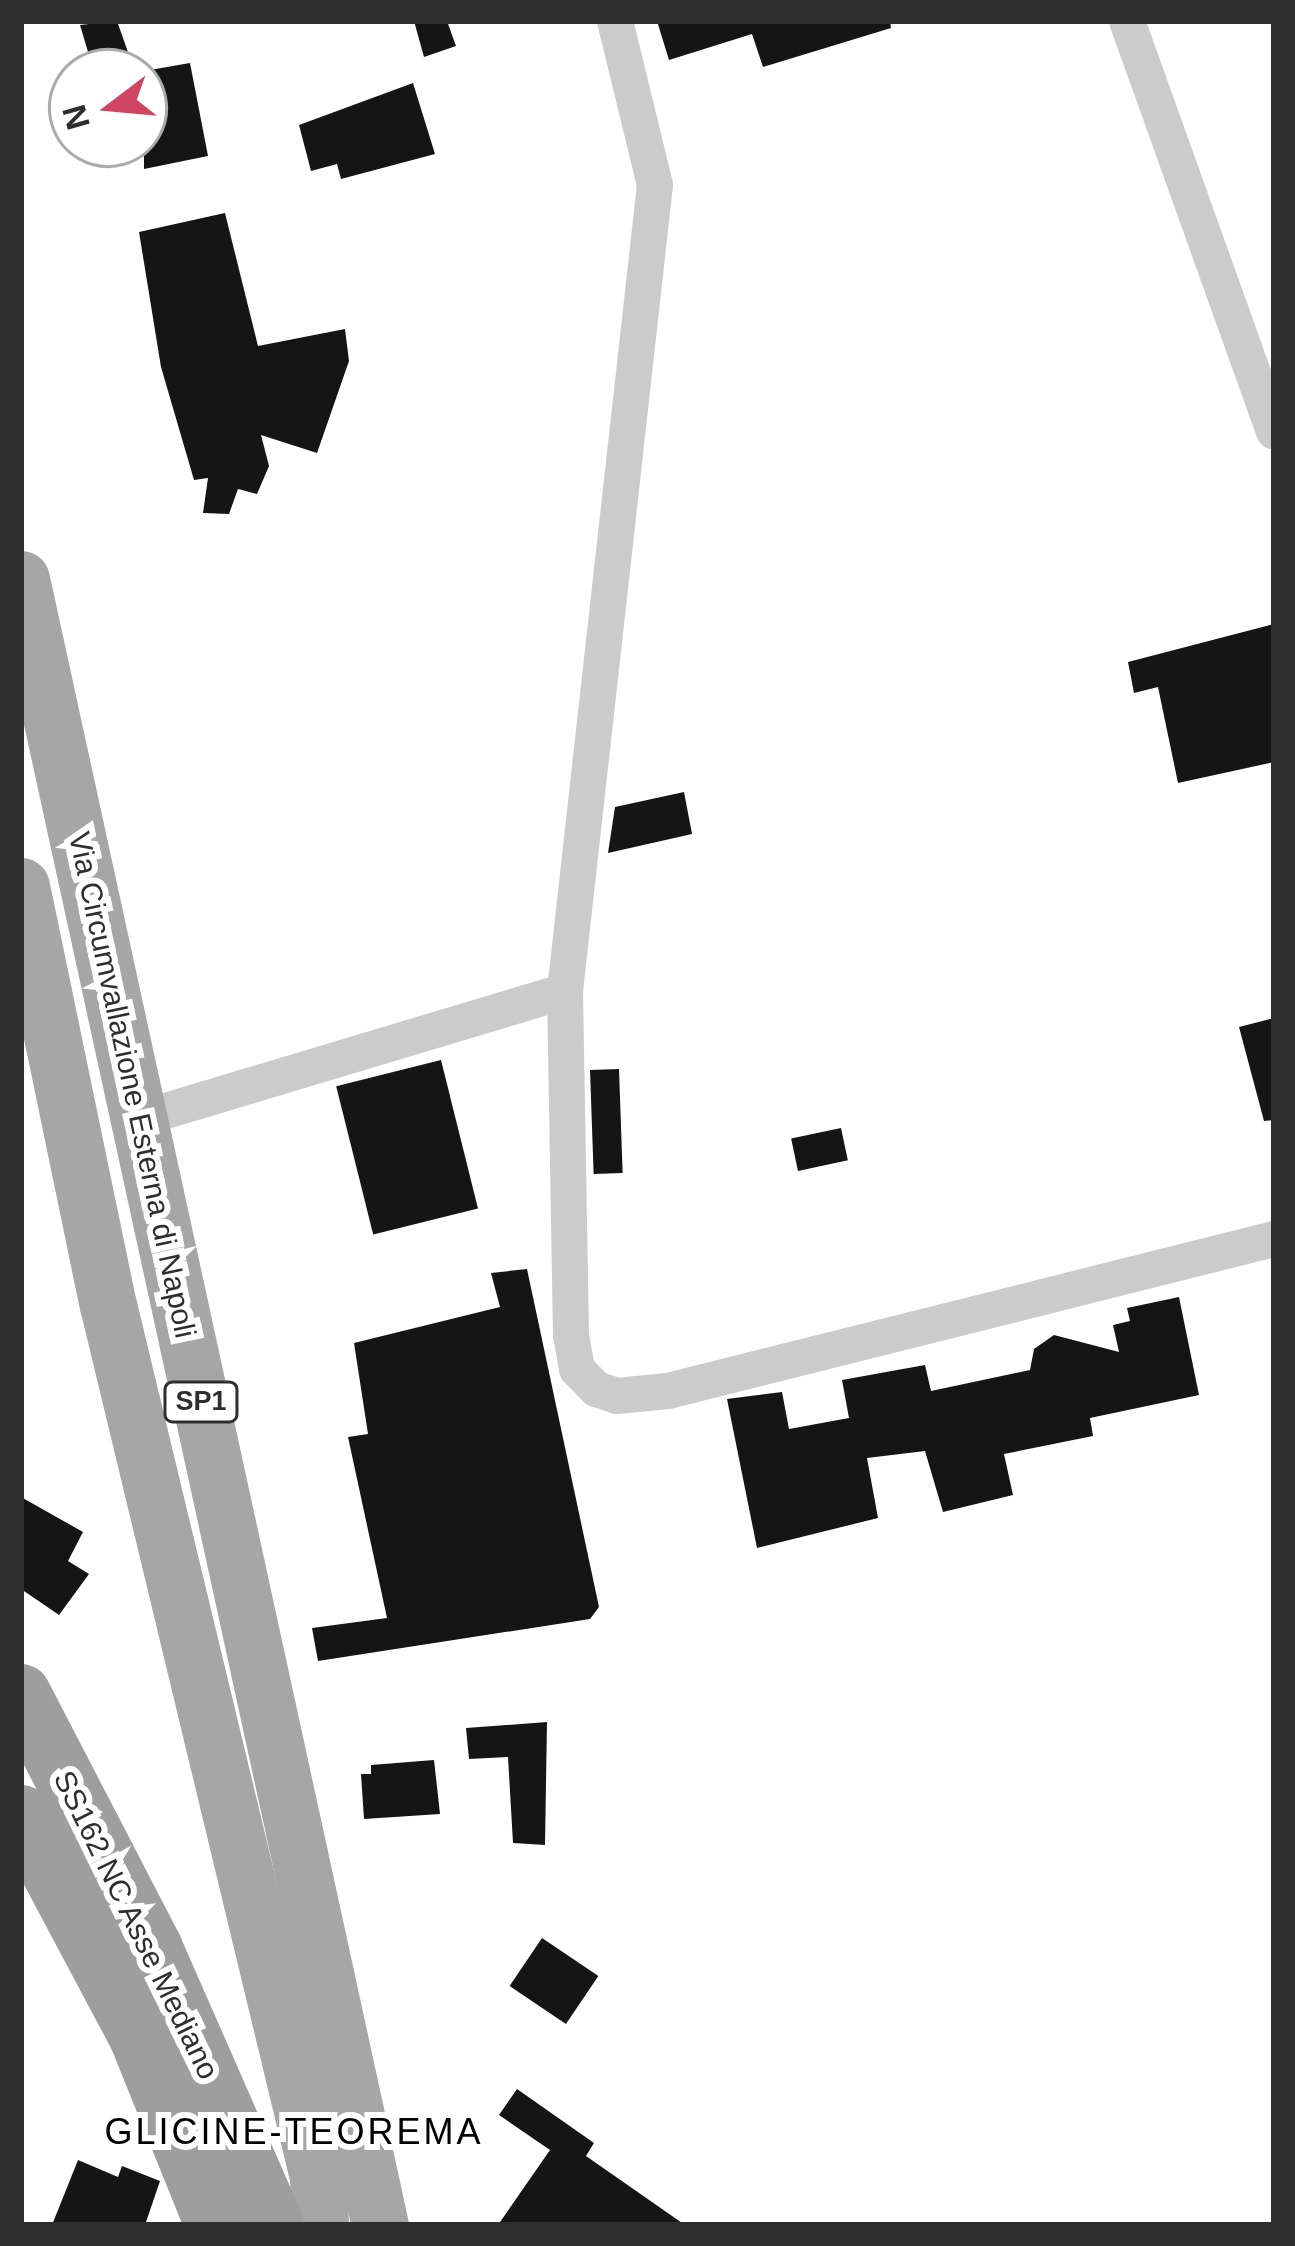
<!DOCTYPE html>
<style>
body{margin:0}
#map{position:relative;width:1295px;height:2246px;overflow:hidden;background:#fff;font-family:Helvetica,sans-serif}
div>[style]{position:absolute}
.building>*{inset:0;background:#151515;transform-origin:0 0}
.minor>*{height:36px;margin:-18px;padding:0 18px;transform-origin:18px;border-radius:18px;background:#cbcbcb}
.primary>*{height:57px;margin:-28.5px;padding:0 28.5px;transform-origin:28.5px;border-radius:28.5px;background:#a6a6a6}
.trunk>*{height:60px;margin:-30px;padding:0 30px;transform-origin:30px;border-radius:30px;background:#9e9e9e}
span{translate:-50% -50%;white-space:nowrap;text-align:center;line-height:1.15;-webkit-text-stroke:12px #fff;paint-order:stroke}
.shield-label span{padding:3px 9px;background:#fff;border:3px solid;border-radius:9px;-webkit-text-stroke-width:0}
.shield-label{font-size:27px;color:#2e2e2e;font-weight:700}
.street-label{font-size:30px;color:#2e2e2e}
.quarter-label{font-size:36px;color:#000;letter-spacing:3px}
.frame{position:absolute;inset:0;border:24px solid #2e2e2e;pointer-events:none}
.north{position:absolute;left:48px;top:48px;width:120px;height:120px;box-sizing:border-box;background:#fff;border:3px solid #ababab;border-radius:50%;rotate:254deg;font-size:33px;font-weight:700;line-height:48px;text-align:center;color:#2e2e2e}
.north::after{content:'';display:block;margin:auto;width:42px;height:54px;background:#d04562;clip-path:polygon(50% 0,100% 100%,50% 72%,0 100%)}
</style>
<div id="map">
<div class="building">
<i style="clip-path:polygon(117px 21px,135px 72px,94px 72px,80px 25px)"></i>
<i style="clip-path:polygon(414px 21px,447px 21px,456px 46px,424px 57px)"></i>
<i style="clip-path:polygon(657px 21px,890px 21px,891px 28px,763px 67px,752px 34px,669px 60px)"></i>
<i style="clip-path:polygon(190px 63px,208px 156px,144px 169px,144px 71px)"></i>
<i style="clip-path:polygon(413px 83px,435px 154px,341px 179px,337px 164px,311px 171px,299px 125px)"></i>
<i style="clip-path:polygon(225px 213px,258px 346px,345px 329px,349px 361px,317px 453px,261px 435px,269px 466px,257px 494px,238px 489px,229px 514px,203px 513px,208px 478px,194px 480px,161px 367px,139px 232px)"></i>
<i style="clip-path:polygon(1274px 624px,1274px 762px,1178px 783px,1158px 687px,1134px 693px,1128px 662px)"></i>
<i style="clip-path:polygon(684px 792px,692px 834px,608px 853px,615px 807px)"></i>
<i style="clip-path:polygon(1274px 1018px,1274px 1120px,1264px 1121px,1239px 1027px)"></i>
<i style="left:441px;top:1060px;width:153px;height:108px;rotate:76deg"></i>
<i style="left:619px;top:1069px;width:104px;height:29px;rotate:88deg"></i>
<i style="left:841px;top:1128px;width:33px;height:51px;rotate:78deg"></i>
<i style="clip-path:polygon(527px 1269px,599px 1607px,590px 1619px,318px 1661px,312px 1628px,387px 1618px,348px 1437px,368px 1434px,354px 1343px,500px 1307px,491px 1273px)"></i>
<i style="clip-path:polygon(1179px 1297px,1199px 1395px,1090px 1418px,1093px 1436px,1004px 1454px,1013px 1495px,943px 1512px,925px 1451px,867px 1458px,878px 1518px,757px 1548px,727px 1399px,782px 1392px,789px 1429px,849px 1418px,842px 1380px,925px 1365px,931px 1391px,1030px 1370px,1034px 1349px,1054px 1335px,1119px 1352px,1113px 1325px,1130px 1321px,1127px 1308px)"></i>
<i style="clip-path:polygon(21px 1497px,83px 1532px,68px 1561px,89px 1574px,59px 1615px,21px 1589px)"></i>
<i style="clip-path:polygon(547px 1722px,545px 1845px,513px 1843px,508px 1757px,469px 1759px,466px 1728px)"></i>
<i style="clip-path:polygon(434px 1760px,440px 1814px,364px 1819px,361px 1774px,371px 1774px,371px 1765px)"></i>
<i style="left:542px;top:1938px;width:68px;height:58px;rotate:34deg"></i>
<i style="clip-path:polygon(517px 2089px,594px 2143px,586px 2156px,685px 2225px,498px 2225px,550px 2150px,499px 2115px)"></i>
<i style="clip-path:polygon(78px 2160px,118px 2177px,122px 2166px,160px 2181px,145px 2225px,52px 2225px)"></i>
</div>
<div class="minor">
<i style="left:1127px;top:21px;width:436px;rotate:70.3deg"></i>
<i style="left:565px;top:991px;width:344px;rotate:89deg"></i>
<i style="left:571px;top:1335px;width:35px;rotate:80deg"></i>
<i style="left:577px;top:1369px;width:28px;rotate:46deg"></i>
<i style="left:596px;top:1389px;width:22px;rotate:18deg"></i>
<i style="left:617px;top:1396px;width:51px;rotate:-5.6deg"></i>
<i style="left:668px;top:1391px;width:625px;rotate:-14.08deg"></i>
<i style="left:139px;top:1119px;width:445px;rotate:-16.7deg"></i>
<i style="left:565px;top:991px;width:811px;rotate:-83.63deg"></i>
<i style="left:655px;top:185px;width:169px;rotate:-103.7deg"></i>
</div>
<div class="primary">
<i style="left:21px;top:579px;width:1685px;rotate:77.7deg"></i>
<i style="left:21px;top:886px;width:428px;rotate:78.3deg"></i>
<i style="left:108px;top:1305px;width:897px;rotate:76.46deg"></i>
<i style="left:318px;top:2177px;width:48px;rotate:87.6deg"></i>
</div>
<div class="trunk">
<i style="left:21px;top:1694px;width:287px;rotate:62.6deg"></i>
<i style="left:153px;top:1949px;width:301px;rotate:66.3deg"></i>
<i style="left:21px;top:1815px;width:251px;rotate:62deg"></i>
<i style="left:139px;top:2037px;width:203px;rotate:68deg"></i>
</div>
<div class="shield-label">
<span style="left:201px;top:1402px">SP1</span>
</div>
<div class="street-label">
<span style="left:132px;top:1085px;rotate:78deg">Via Circumvallazione Esterna di Napoli</span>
<span style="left:136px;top:1925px;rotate:64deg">SS162 NC Asse Mediano</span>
</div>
<div class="quarter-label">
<span style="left:294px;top:2132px">GLICINE-TEOREMA</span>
</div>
<div class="frame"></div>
<div class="north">N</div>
</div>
